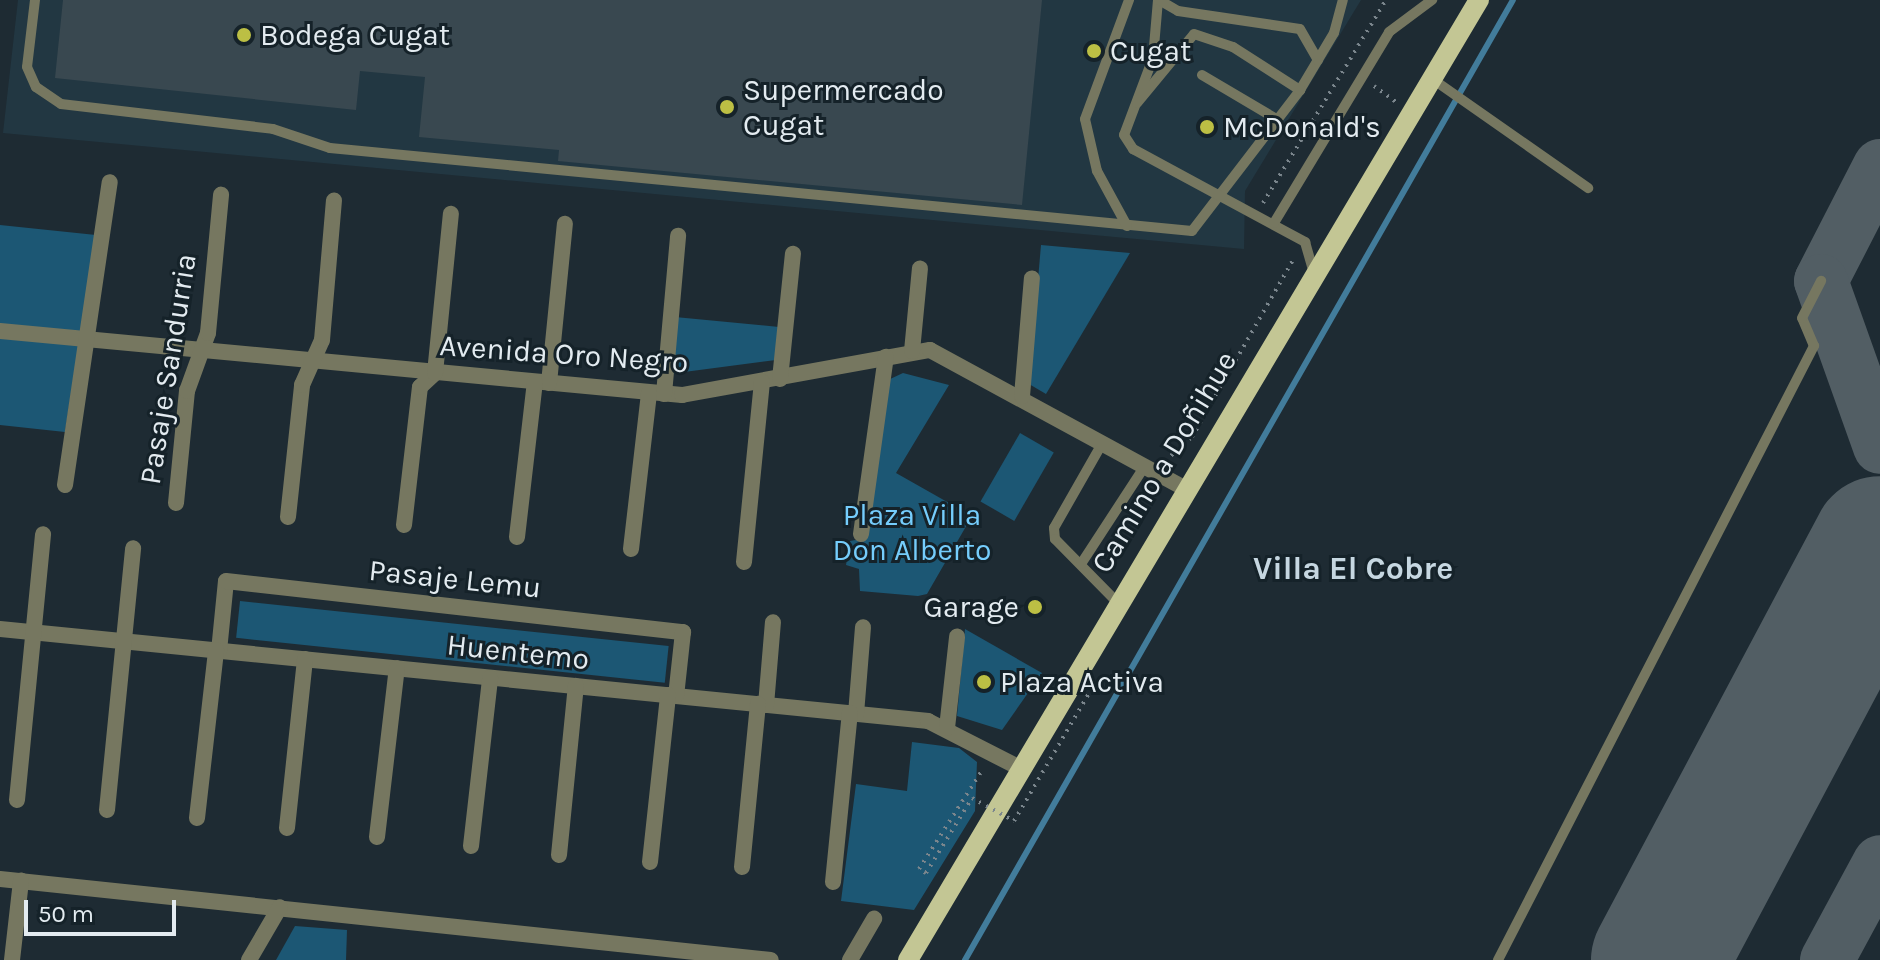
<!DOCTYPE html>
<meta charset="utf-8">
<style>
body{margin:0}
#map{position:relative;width:1880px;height:960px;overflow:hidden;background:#1e2b33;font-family:Karla,sans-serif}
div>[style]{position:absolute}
.built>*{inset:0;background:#223742}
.green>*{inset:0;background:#1c5774;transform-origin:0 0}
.stream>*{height:6px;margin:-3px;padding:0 3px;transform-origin:3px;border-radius:3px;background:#427c9b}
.taxiway>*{height:54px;margin:-27px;padding:0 27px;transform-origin:27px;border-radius:27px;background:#525e64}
.runway>*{height:136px;margin:-68px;padding:0 68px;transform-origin:68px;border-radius:68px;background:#525e64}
.building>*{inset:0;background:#394850}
.path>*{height:4px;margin-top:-2px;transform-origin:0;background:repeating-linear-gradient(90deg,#7b868d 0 2px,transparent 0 8px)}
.lane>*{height:10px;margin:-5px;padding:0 5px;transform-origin:5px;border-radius:5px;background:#767760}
.street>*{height:16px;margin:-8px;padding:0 8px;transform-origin:8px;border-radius:8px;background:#767760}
.primary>*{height:20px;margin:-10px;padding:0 10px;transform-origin:10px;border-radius:10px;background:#c3c694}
.path-bridge>*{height:4px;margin-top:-2px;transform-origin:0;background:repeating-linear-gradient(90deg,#7b868d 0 2px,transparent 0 8px)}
.dots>*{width:22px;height:22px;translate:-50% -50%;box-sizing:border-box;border:4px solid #152229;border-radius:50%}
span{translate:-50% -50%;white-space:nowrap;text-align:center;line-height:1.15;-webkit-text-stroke:6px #152229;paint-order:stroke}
.poi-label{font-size:30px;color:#e3ebf0}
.left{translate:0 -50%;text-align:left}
.right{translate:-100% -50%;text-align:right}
.street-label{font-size:30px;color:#e3ebf0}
.park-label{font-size:30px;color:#75cdfc}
.neighbourhood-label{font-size:32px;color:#c6d7e1;font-weight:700}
.scale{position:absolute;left:24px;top:900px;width:152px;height:36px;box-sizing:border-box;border:4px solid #e3ebf0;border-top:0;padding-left:10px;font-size:24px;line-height:28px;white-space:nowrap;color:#e3ebf0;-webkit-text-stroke:6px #152229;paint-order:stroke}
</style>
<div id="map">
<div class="built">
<i style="clip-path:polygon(18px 0,1361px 0,1245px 191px,1244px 249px,3px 133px)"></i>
</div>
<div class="green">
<i style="clip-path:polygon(0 225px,96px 235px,65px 432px,0 425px)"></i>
<i style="clip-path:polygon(1041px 245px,1130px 253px,1046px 394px,1029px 384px)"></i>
<i style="clip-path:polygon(675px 317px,779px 327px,776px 360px,669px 374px)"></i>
<i style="clip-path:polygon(903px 373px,949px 385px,896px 473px,972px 516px,927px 594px,918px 596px,860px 591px,859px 569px,846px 565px,850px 541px,867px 538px,888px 380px)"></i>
<i style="left:1020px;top:433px;width:39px;height:79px;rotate:30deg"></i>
<i style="left:240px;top:601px;width:431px;height:37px;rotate:6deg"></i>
<i style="clip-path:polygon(965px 629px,1042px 673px,1002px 730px,957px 716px)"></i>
<i style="clip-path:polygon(912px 742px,959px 748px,977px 762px,975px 811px,914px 910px,841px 901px,856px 784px,907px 791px)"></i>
<i style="clip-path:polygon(295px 926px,347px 930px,346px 960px,276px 960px)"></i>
</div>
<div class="stream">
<i style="left:965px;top:960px;width:1105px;rotate:-60.28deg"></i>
</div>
<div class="taxiway">
<i style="left:1880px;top:166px;width:129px;rotate:117.2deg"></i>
<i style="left:1821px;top:281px;width:176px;rotate:70.4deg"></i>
<i style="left:1824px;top:650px;width:60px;rotate:-20.6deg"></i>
<i style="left:1827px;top:960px;width:111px;rotate:-61.6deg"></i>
</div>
<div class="runway">
<i style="left:1659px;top:960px;width:471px;rotate:-62deg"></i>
</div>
<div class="building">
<i style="clip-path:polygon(63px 0,1042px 0,1022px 205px,558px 161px,559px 150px,419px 137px,425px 77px,360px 71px,356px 110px,55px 78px)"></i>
</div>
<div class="path">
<i style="left:1374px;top:86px;width:27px;rotate:36deg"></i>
<i style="left:1263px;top:203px;width:237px;rotate:-58.8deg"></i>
<i style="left:1165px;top:461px;width:36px;rotate:-42deg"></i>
<i style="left:1192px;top:437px;width:206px;rotate:-60.3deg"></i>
<i style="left:926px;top:873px;width:8px;rotate:-150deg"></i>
<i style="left:919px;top:869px;width:119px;rotate:-57.4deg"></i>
</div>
<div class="lane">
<i style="left:35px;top:0;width:67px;rotate:96.8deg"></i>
<i style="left:27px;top:67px;width:22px;rotate:66deg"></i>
<i style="left:36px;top:87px;width:30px;rotate:34deg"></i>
<i style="left:61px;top:104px;width:213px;rotate:6.7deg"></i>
<i style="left:273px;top:129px;width:60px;rotate:18.4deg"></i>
<i style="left:330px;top:148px;width:866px;rotate:5.5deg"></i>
<i style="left:1192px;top:231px;width:178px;rotate:-52.5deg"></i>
<i style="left:1300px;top:90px;width:66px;rotate:-59.2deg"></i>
<i style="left:1334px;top:33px;width:34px;rotate:-75deg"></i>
<i style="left:1158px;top:0;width:58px;rotate:94.9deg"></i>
<i style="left:1153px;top:58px;width:82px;rotate:110.6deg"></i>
<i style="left:1124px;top:135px;width:17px;rotate:57deg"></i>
<i style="left:1133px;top:149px;width:196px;rotate:28.4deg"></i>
<i style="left:1305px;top:242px;width:29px;rotate:74deg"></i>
<i style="left:1159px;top:0;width:22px;rotate:30deg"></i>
<i style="left:1178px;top:11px;width:123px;rotate:8.4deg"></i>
<i style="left:1300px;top:29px;width:36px;rotate:60deg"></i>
<i style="left:1202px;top:75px;width:88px;rotate:30.6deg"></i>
<i style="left:1431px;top:78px;width:192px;rotate:35deg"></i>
<i style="left:1137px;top:103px;width:89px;rotate:-50.4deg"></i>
<i style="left:1194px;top:34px;width:41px;rotate:18.4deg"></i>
<i style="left:1233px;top:47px;width:80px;rotate:32.7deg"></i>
<i style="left:1274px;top:223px;width:223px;rotate:-58.9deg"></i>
<i style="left:1389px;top:32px;width:54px;rotate:-36.7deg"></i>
<i style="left:1127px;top:226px;width:63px;rotate:-118.6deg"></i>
<i style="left:1097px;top:171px;width:53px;rotate:-103deg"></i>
<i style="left:1085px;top:119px;width:127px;rotate:-69.7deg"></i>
<i style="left:1103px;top:442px;width:99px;rotate:119.7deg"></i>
<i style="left:1054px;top:528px;width:11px;rotate:85deg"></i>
<i style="left:1055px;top:539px;width:87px;rotate:45.5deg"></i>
<i style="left:1081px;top:564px;width:117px;rotate:-56.9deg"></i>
<i style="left:1498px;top:960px;width:691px;rotate:-62.77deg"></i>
<i style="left:1814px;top:346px;width:30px;rotate:-113deg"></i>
<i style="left:1802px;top:318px;width:42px;rotate:-62.8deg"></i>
</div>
<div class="street">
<i style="left:0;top:331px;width:685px;rotate:5.36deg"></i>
<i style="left:682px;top:395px;width:252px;rotate:-10.3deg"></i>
<i style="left:930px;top:350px;width:287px;rotate:28.5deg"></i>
<i style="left:912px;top:351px;width:83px;rotate:-84.5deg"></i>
<i style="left:780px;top:379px;width:126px;rotate:-84.1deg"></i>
<i style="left:549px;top:383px;width:160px;rotate:-84.3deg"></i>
<i style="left:664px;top:394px;width:159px;rotate:-84.9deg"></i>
<i style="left:1022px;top:396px;width:118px;rotate:-85.2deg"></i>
<i style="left:65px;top:485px;width:306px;rotate:-81.6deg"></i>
<i style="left:176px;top:503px;width:113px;rotate:-84.4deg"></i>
<i style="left:187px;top:391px;width:62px;rotate:-70.1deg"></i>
<i style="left:208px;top:333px;width:139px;rotate:-84.6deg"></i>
<i style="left:288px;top:517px;width:133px;rotate:-83.9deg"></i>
<i style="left:302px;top:385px;width:49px;rotate:-66deg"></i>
<i style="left:322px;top:340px;width:140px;rotate:-85.1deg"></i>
<i style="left:404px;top:525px;width:139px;rotate:-83.4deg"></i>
<i style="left:420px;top:387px;width:21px;rotate:-43deg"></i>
<i style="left:435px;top:373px;width:160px;rotate:-84.3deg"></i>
<i style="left:861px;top:534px;width:179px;rotate:-82deg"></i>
<i style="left:517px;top:537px;width:156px;rotate:-83.4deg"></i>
<i style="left:631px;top:549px;width:157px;rotate:-83.4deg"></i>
<i style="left:744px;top:562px;width:181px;rotate:-84.3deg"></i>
<i style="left:0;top:629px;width:933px;rotate:5.66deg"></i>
<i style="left:928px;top:721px;width:103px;rotate:27.1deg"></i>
<i style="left:219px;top:651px;width:70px;rotate:-84.3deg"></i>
<i style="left:226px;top:581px;width:460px;rotate:6.4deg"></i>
<i style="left:683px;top:632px;width:64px;rotate:96.2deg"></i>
<i style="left:766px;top:705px;width:83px;rotate:-85.2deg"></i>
<i style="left:856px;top:714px;width:87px;rotate:-85.4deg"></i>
<i style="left:947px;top:728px;width:92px;rotate:-83.7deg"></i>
<i style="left:17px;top:800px;width:267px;rotate:-84.4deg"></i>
<i style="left:107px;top:810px;width:263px;rotate:-84.3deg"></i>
<i style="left:197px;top:818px;width:169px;rotate:-83.5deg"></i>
<i style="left:287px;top:828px;width:170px;rotate:-83.9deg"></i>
<i style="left:377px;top:837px;width:170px;rotate:-83.3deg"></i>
<i style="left:471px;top:846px;width:169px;rotate:-83.5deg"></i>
<i style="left:559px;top:855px;width:170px;rotate:-84.3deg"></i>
<i style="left:650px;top:862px;width:168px;rotate:-83.8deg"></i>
<i style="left:742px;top:867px;width:164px;rotate:-84.4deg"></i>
<i style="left:0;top:879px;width:775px;rotate:6deg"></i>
<i style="left:833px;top:882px;width:170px;rotate:-84.3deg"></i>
<i style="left:12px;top:960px;width:80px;rotate:-83.5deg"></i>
<i style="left:249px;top:960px;width:61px;rotate:-59.7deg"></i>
<i style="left:850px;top:960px;width:48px;rotate:-59.7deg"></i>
</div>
<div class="primary">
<i style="left:908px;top:960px;width:1117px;rotate:-59.26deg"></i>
</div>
<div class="path-bridge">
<i style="left:926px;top:873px;width:88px;rotate:-58.5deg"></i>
<i style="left:972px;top:798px;width:48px;rotate:28.7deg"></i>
<i style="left:1014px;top:821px;width:152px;rotate:-59.6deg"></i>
</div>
<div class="dots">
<i style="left:244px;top:35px;background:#bcbf44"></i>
<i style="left:1094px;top:51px;background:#bcbf44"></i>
<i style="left:727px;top:107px;background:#bcbf44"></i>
<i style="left:1207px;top:127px;background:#bcbf44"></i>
<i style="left:1035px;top:607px;background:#bcbf44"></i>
<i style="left:984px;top:682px;background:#bcbf44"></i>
</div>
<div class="poi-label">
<span class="left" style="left:260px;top:35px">Bodega Cugat</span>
<span class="left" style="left:1110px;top:51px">Cugat</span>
<span class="left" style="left:743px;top:107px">Supermercado<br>Cugat</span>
<span class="left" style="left:1223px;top:127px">McDonald's</span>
<span class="right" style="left:1019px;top:607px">Garage</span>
<span class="left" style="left:1000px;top:682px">Plaza Activa</span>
</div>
<div class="street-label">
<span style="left:564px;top:354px;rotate:4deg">Avenida Oro Negro</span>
<span style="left:168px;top:369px;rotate:-81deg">Pasaje Sandurria</span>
<span style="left:1164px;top:462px;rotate:-59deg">Camino a Doñihue</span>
<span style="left:455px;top:579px;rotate:6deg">Pasaje Lemu</span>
<span style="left:518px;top:652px;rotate:6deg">Huentemo</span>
</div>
<div class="park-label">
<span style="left:912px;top:532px">Plaza Villa<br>Don Alberto</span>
</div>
<div class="neighbourhood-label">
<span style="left:1353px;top:569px">Villa El Cobre</span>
</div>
<div class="scale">50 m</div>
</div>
